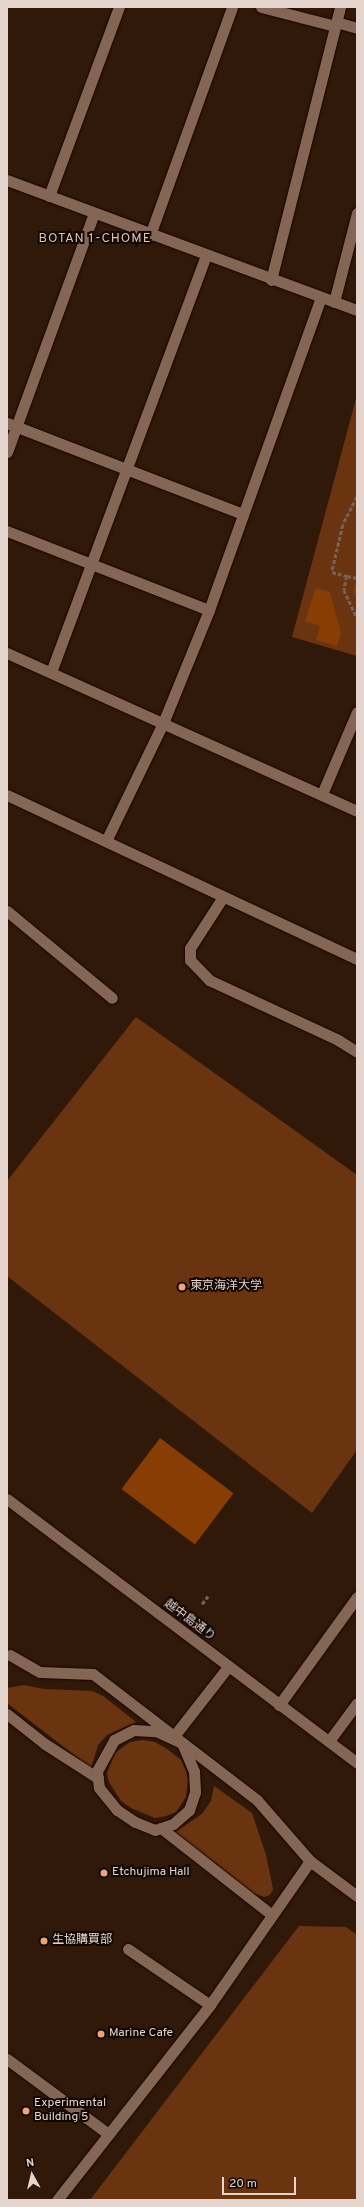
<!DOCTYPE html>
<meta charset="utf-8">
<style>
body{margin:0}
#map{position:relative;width:364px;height:2207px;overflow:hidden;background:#31190a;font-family:Overpass,"Noto Sans JP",sans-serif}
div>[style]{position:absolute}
.green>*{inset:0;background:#6b3410}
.water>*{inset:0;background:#873d04;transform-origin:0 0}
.stream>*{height:7px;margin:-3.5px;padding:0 3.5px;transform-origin:3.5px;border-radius:3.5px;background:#873d04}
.path>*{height:2.5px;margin-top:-1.25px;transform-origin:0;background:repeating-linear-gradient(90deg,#776256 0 4px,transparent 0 6px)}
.roads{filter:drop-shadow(0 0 1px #180300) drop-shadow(0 0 1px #180300)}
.service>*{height:11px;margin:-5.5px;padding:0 5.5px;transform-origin:5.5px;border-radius:5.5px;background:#846655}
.minor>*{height:11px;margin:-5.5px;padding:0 5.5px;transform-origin:5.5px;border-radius:5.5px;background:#846655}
.tertiary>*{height:11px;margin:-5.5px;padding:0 5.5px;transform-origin:5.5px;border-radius:5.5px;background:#846655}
.dots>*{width:11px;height:11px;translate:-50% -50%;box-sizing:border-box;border:2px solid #110703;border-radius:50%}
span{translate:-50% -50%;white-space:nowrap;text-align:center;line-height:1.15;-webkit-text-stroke:4px #110703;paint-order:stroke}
.poi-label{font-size:12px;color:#e5d4cb}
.left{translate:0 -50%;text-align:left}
.street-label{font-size:12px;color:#e5d4cb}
.neighbourhood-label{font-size:13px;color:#e4c2b0;letter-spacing:1px}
.frame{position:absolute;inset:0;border:8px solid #e5d4cb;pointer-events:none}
.north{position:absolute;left:12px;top:2155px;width:40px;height:40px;-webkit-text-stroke:3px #110703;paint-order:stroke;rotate:352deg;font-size:11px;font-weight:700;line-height:16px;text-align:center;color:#e5d4cb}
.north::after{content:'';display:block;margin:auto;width:14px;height:18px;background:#e5d4cb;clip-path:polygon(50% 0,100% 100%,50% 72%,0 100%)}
.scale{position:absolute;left:222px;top:2177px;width:74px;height:18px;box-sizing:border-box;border:2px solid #e5d4cb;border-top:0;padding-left:5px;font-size:12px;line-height:14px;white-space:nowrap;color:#e5d4cb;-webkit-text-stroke:3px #110703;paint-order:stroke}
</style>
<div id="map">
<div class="green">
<i style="clip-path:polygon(357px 395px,357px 656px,292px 637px)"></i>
<i style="clip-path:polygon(136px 1017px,357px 1175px,357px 1450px,312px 1513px,7px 1276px,7px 1181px)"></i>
<i style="clip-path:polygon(24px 1685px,44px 1689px,92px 1691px,103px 1696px,136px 1722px,107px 1735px,98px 1745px,91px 1768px,7px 1703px,7px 1688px)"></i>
<i style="clip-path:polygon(142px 1740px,155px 1742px,167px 1749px,181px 1760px,186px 1771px,188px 1780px,186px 1797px,176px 1812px,166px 1816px,155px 1818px,131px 1808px,121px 1801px,109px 1782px,107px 1773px,115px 1753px,130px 1742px)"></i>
<i style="clip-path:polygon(214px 1786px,252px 1813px,266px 1855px,273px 1889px,270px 1895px,264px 1897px,251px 1892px,216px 1863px,174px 1833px,202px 1814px,211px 1801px)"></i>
<i style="clip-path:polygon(299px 1926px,346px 1927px,357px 1935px,357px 2200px,90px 2200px)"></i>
</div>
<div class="water">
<i style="clip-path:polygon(316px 588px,330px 592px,341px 634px,337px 646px,316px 640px,320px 626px,305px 621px)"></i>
<i style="left:160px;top:1438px;width:92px;height:64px;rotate:37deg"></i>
</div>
<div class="stream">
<i style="left:357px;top:587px;width:5px;rotate:90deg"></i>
</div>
<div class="path">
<i style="left:357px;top:497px;width:31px;rotate:117deg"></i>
<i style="left:343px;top:525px;width:48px;rotate:103.2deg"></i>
<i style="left:332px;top:572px;width:16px;rotate:15deg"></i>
<i style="left:347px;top:576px;width:14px;rotate:102deg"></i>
<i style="left:344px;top:590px;width:31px;rotate:65deg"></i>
<i style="left:347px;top:576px;width:10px;rotate:11deg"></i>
<i style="left:202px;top:1604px;width:10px;rotate:-53deg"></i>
</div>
<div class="roads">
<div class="service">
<i style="left:336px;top:22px;width:22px;rotate:16deg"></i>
<i style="left:49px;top:196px;width:202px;rotate:-69.7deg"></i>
<i style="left:150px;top:235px;width:242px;rotate:-70.2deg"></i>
<i style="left:334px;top:302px;width:92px;rotate:-75.5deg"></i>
<i style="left:7px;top:531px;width:217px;rotate:21.4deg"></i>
<i style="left:51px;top:672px;width:444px;rotate:-69.6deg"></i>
<i style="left:322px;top:794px;width:89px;rotate:-66.9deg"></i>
<i style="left:223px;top:897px;width:61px;rotate:122.9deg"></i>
<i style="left:190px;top:948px;width:12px;rotate:90deg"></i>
<i style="left:190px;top:960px;width:28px;rotate:46deg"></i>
<i style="left:209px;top:980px;width:142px;rotate:24.9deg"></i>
<i style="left:338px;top:1040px;width:22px;rotate:32deg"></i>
<i style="left:7px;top:911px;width:136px;rotate:39.6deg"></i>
<i style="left:10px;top:1655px;width:34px;rotate:30deg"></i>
<i style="left:40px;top:1672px;width:53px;rotate:2.2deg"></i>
<i style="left:93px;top:1674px;width:207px;rotate:37.5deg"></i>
<i style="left:257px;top:1800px;width:81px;rotate:49deg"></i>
<i style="left:310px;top:1861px;width:175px;rotate:124.8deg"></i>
<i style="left:210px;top:2005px;width:248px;rotate:128.1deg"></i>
<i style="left:279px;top:1705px;width:133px;rotate:-54.2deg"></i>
<i style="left:7px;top:1714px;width:48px;rotate:38.3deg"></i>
<i style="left:45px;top:1744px;width:63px;rotate:32.7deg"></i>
<i style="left:134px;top:1730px;width:22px;rotate:3deg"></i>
<i style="left:156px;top:1731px;width:29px;rotate:25deg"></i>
<i style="left:182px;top:1743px;width:30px;rotate:67deg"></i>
<i style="left:194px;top:1771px;width:21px;rotate:87deg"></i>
<i style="left:195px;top:1792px;width:19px;rotate:108deg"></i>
<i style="left:189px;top:1810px;width:21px;rotate:139deg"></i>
<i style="left:173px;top:1824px;width:19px;rotate:162deg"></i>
<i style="left:155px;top:1830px;width:22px;rotate:-158deg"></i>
<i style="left:135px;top:1822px;width:22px;rotate:-146deg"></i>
<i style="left:117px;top:1810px;width:28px;rotate:-129deg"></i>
<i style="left:99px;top:1788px;width:17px;rotate:-97deg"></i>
<i style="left:97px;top:1771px;width:35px;rotate:-61deg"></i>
<i style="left:114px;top:1740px;width:22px;rotate:-27deg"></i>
<i style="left:174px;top:1736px;width:88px;rotate:-52deg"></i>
<i style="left:161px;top:1828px;width:141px;rotate:38.1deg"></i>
<i style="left:310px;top:1861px;width:59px;rotate:36.7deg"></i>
<i style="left:128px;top:1949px;width:99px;rotate:34.3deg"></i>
<i style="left:7px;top:2059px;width:124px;rotate:36.5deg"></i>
</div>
<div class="minor">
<i style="left:261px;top:7px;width:76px;rotate:14.4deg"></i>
<i style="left:271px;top:280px;width:282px;rotate:-75.8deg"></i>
<i style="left:7px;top:423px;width:253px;rotate:21.1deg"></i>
<i style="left:7px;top:452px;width:254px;rotate:-70deg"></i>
<i style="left:7px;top:653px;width:384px;rotate:24.3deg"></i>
<i style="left:7px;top:795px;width:387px;rotate:25.1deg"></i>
<i style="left:106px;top:841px;width:131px;rotate:-64.2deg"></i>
<i style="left:163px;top:723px;width:122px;rotate:-67.8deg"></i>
<i style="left:209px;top:610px;width:332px;rotate:-70.3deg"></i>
<i style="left:329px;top:1741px;width:47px;rotate:-53.6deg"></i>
</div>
<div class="tertiary">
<i style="left:7px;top:180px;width:373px;rotate:20.4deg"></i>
<i style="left:7px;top:1499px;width:438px;rotate:37deg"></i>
</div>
</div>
<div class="dots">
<i style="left:182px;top:1287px;background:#efa378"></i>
<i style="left:104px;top:1873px;background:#efa378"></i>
<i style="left:44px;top:1941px;background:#efa378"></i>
<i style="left:101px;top:2034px;background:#efa378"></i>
<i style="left:26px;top:2111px;background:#efa378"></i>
</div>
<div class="poi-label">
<span class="left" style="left:190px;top:1287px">東京海洋大学</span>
<span class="left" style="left:112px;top:1873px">Etchujima Hall</span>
<span class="left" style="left:52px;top:1941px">生協購買部</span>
<span class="left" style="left:109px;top:2034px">Marine Cafe</span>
<span class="left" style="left:34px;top:2111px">Experimental<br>Building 5</span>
</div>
<div class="street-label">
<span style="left:189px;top:1621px;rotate:37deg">越中島通り</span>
</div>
<div class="neighbourhood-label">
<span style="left:95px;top:239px">BOTAN 1-CHOME</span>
</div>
<div class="frame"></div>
<div class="north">N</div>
<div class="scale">20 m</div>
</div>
